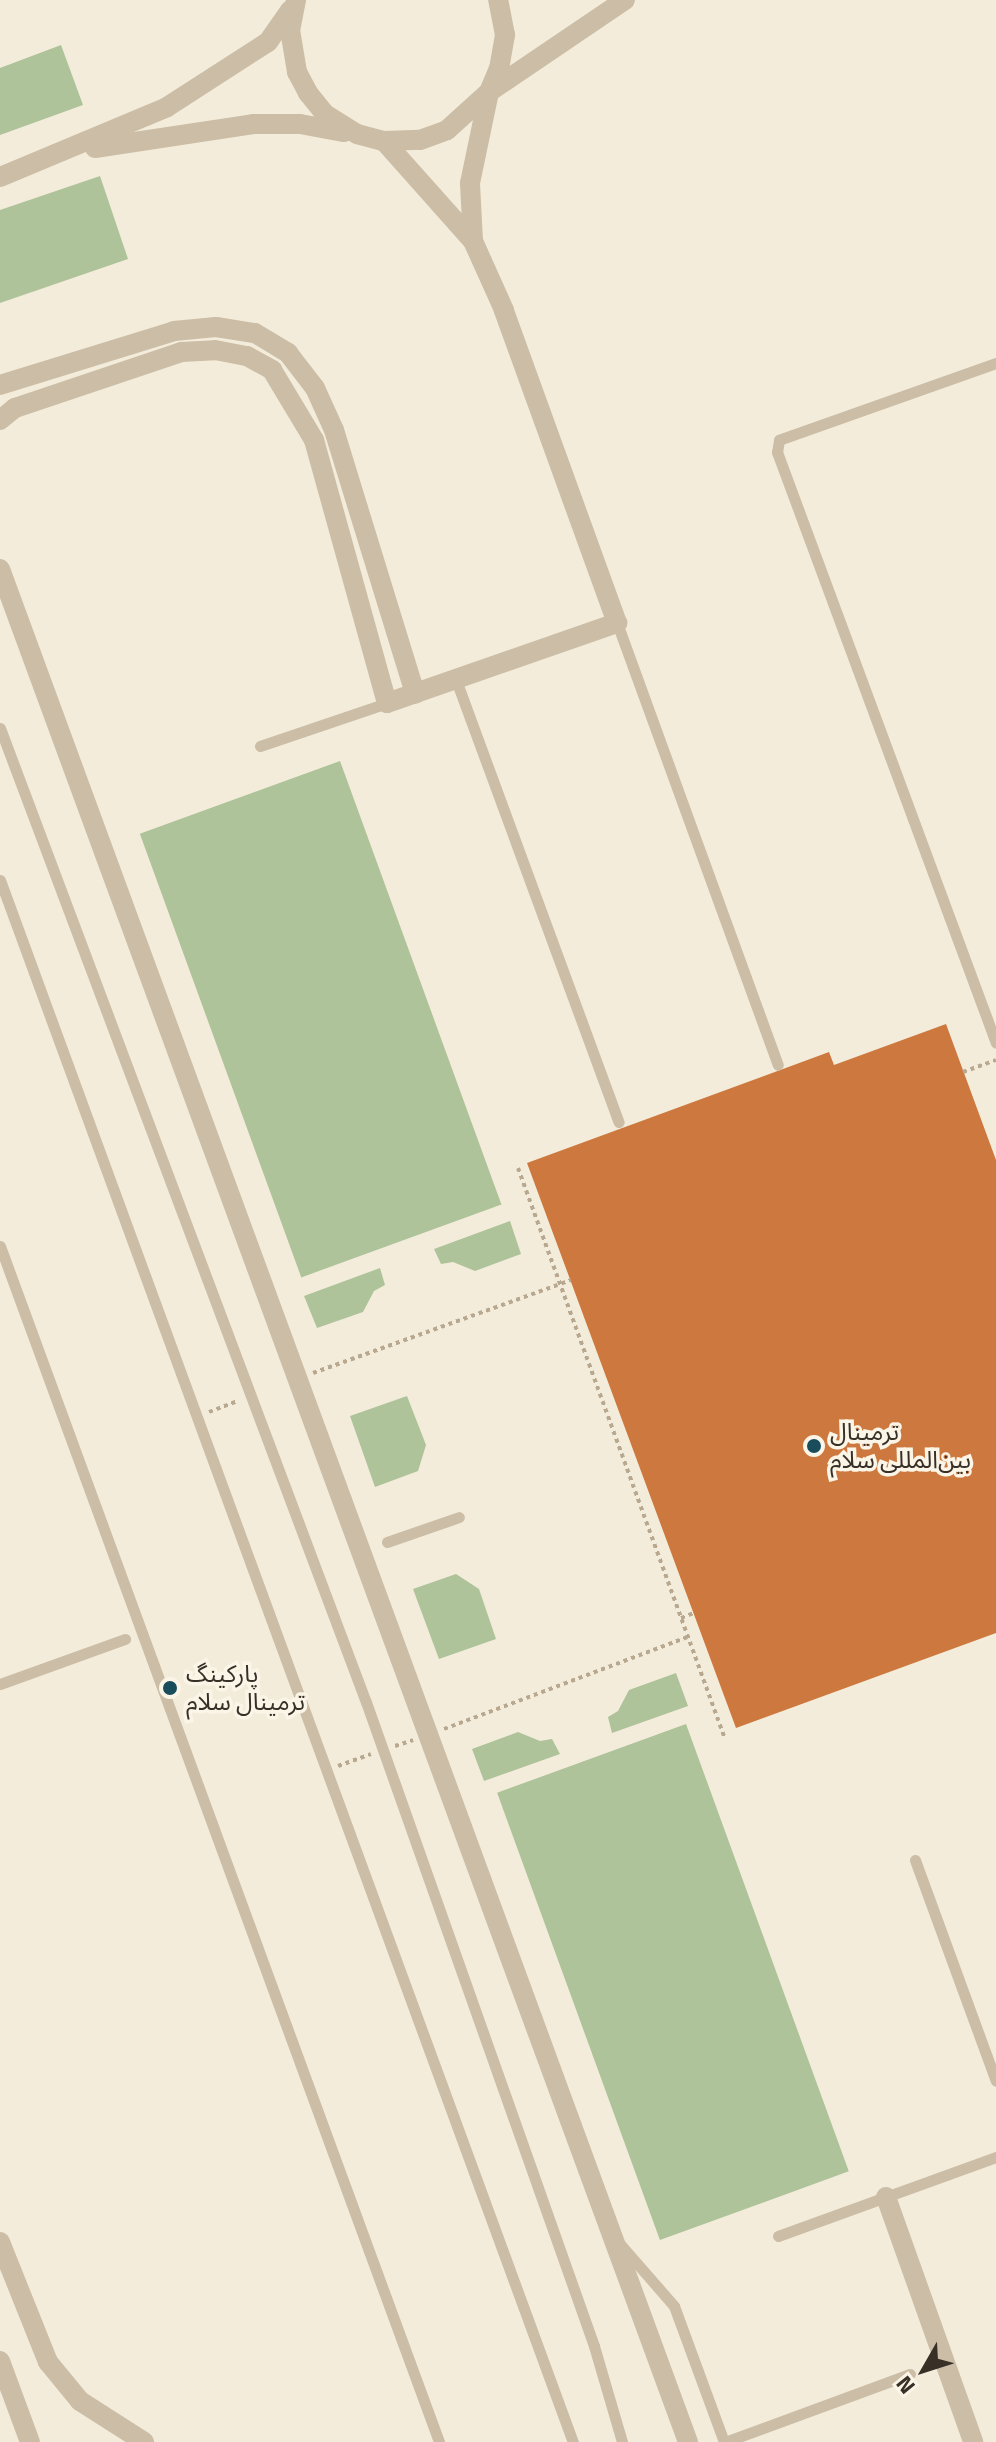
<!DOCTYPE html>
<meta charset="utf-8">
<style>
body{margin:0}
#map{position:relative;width:996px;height:2442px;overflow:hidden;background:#f3ecda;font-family:"Titillium Web","Noto Sans Arabic",sans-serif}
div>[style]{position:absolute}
.green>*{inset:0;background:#aec399;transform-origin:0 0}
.building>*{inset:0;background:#cd783e}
.path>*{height:4px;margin-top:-2px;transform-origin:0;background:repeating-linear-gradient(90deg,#b8a890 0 4px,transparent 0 8px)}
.service>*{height:11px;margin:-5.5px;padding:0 5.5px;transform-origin:5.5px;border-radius:5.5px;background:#ccbda6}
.minor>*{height:20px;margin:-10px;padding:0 10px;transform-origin:10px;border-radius:10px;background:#ccbda6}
.tertiary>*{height:20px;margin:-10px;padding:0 10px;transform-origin:10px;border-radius:10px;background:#ccbda6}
.dots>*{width:22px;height:22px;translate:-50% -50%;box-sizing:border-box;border:4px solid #fbf5e7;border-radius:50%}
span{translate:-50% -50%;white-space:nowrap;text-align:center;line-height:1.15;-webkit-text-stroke:7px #fbf5e7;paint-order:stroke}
.poi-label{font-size:24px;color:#382f27}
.left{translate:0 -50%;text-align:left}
.north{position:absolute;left:884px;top:2330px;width:80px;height:80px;-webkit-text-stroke:6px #fbf5e7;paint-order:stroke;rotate:231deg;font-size:22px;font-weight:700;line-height:32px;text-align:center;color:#382f27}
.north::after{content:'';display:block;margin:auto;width:28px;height:36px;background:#382f27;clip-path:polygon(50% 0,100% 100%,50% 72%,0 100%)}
</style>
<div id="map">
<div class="green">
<i style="clip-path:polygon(61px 45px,83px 105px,0 135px,0 68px)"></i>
<i style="clip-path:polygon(100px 176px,128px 259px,0 303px,0 210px)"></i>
<i style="left:340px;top:761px;width:472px;height:213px;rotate:70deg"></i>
<i style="clip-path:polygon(510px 1221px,521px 1254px,475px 1271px,453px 1262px,441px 1264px,434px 1249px)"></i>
<i style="clip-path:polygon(380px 1268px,385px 1285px,374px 1291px,363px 1312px,317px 1328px,304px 1296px)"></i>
<i style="clip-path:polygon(407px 1396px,426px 1445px,418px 1471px,375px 1487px,350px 1416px)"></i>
<i style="clip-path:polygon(456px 1574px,479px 1589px,496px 1639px,439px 1659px,413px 1589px)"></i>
<i style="clip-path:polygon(676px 1673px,688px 1706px,612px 1733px,608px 1717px,618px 1711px,629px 1690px)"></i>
<i style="left:686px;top:1724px;width:476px;height:201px;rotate:70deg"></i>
<i style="clip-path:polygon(518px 1732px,540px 1741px,552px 1739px,560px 1754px,484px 1781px,472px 1749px)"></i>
</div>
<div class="building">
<i style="clip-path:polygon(946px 1024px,996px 1160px,996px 1633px,736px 1728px,527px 1163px,829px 1052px,834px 1065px)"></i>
</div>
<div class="path">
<i style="left:963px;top:1072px;width:35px;rotate:-20deg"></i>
<i style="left:518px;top:1168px;width:607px;rotate:70.07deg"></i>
<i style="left:313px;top:1373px;width:274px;rotate:-19.8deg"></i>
<i style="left:209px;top:1412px;width:31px;rotate:-21deg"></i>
<i style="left:681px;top:1618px;width:14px;rotate:-21deg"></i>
<i style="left:444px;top:1729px;width:260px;rotate:-20.7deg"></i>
<i style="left:395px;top:1746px;width:19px;rotate:-18deg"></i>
<i style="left:338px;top:1766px;width:35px;rotate:-20deg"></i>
</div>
<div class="service">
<i style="left:996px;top:363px;width:230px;rotate:160.5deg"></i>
<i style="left:779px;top:440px;width:12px;rotate:99deg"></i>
<i style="left:777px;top:452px;width:630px;rotate:69.67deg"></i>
<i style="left:617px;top:623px;width:470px;rotate:70deg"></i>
<i style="left:456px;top:680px;width:471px;rotate:69.8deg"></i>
<i style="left:0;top:728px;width:1040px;rotate:69.41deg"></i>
<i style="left:366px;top:1702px;width:683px;rotate:70.5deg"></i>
<i style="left:594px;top:2346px;width:100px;rotate:73.7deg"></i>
<i style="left:260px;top:746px;width:134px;rotate:-18.7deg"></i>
<i style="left:0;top:880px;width:1664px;rotate:69.86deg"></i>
<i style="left:0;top:1246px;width:1274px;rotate:69.84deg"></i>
<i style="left:387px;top:1542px;width:76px;rotate:-19.1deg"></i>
<i style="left:0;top:1684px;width:133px;rotate:-19.8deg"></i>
<i style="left:915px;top:1860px;width:235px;rotate:69.9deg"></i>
<i style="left:778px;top:2236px;width:232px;rotate:-19.9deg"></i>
<i style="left:620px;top:2244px;width:82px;rotate:48.9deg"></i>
<i style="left:674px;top:2306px;width:145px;rotate:69.8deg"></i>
<i style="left:725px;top:2442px;width:197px;rotate:-20.2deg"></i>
</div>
<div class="minor">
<i style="left:296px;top:0;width:31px;rotate:101deg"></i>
<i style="left:290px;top:30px;width:43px;rotate:80.5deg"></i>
<i style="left:297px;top:72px;width:24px;rotate:62deg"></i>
<i style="left:308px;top:93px;width:27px;rotate:51deg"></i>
<i style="left:325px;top:114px;width:38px;rotate:32deg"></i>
<i style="left:357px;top:134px;width:28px;rotate:15deg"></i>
<i style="left:384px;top:141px;width:36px;rotate:-2deg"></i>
<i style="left:420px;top:140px;width:29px;rotate:-20deg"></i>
<i style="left:447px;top:130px;width:57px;rotate:-42.1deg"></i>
<i style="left:489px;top:92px;width:25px;rotate:-67deg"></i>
<i style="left:499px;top:69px;width:35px;rotate:-80deg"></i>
<i style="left:505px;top:35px;width:36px;rotate:-101deg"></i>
<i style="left:95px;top:148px;width:160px;rotate:-8.6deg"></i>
<i style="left:253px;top:124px;width:47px"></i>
<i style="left:300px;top:124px;width:45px;rotate:10.3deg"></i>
<i style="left:0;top:177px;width:181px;rotate:-22.7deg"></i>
<i style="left:167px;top:107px;width:120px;rotate:-32.8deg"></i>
<i style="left:268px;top:42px;width:39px;rotate:-55deg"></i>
<i style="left:473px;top:241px;width:58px;rotate:-93deg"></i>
<i style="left:470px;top:183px;width:93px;rotate:-78.2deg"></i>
<i style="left:489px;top:92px;width:164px;rotate:-34.1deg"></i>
<i style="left:0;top:385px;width:182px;rotate:-17.2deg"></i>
<i style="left:174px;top:331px;width:42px;rotate:-5.4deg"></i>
<i style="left:216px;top:327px;width:39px;rotate:9deg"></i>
<i style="left:255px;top:333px;width:39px;rotate:31deg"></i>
<i style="left:288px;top:353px;width:44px;rotate:52.4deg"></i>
<i style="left:315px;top:388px;width:46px;rotate:65.7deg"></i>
<i style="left:334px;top:430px;width:276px;rotate:72.9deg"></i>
<i style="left:0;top:420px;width:19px;rotate:-39deg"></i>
<i style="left:15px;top:408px;width:175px;rotate:-18.6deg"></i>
<i style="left:181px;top:352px;width:34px;rotate:-3deg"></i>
<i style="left:215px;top:350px;width:33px;rotate:11deg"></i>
<i style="left:247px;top:356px;width:29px;rotate:29deg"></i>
<i style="left:272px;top:370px;width:82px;rotate:59deg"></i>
<i style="left:314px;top:440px;width:273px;rotate:74.5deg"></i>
<i style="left:387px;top:703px;width:244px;rotate:-19.2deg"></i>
<i style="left:617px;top:623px;width:333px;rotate:-109.9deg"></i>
<i style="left:504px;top:310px;width:76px;rotate:-114.2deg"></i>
<i style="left:473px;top:241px;width:134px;rotate:-131.7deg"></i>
<i style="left:886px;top:2197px;width:260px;rotate:70.4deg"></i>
<i style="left:0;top:2242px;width:129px;rotate:68.2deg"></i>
<i style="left:48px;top:2362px;width:50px;rotate:50.6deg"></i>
<i style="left:80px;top:2401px;width:76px;rotate:32.6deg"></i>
<i style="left:0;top:2361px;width:86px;rotate:69.7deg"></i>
</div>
<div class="tertiary">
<i style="left:0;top:569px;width:1995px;rotate:69.83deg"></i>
</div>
<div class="dots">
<i style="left:814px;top:1446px;background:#1a4d5c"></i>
<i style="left:170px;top:1688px;background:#1a4d5c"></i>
</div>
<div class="poi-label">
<span class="left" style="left:830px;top:1446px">ترمینال<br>بین‌المللی سلام</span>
<span class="left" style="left:186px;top:1688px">پارکینگ<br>ترمینال سلام</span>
</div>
<div class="north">N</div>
</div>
